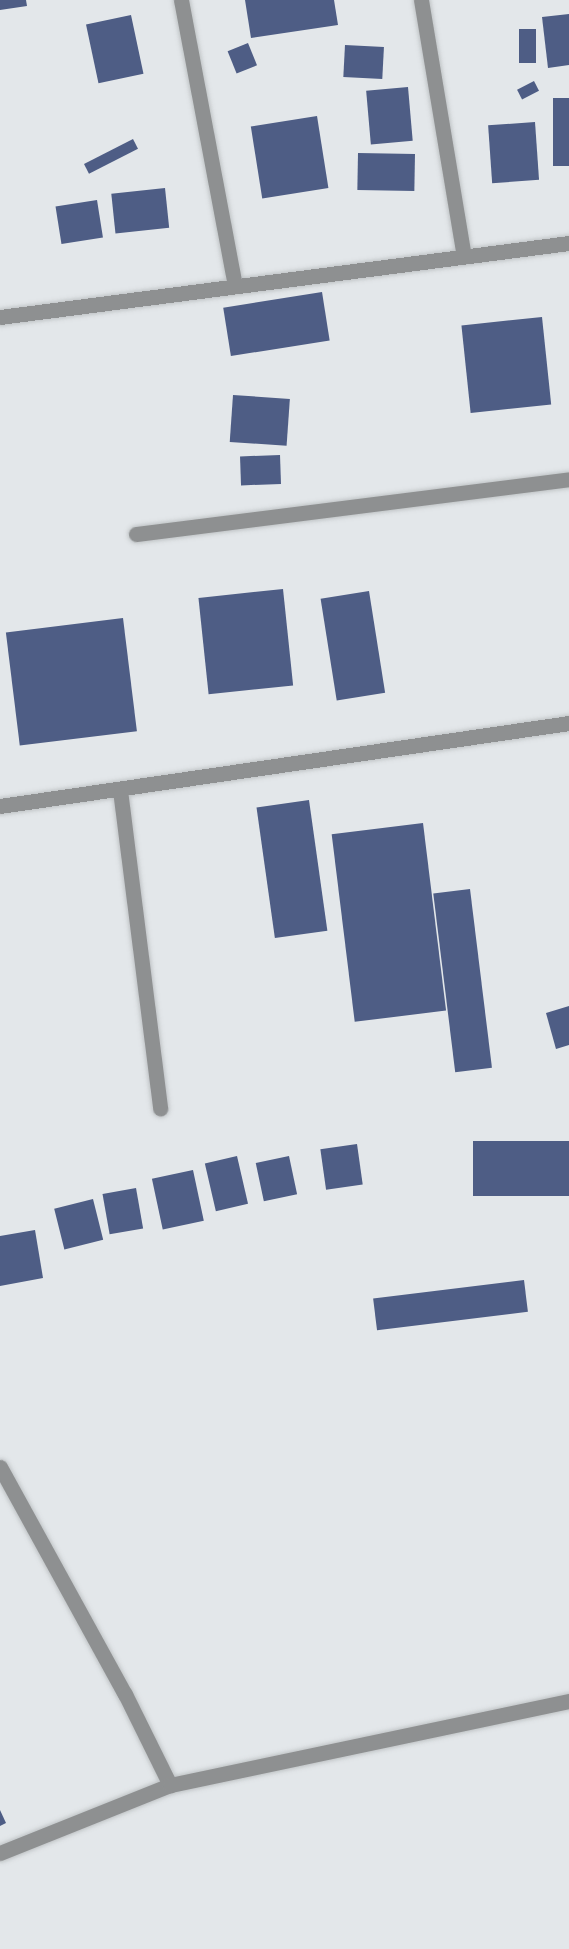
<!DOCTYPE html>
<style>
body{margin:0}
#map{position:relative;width:569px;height:1949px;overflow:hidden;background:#e3e7ea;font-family:Mulish,sans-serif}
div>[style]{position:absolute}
.building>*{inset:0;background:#4e5d85;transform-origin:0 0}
.roads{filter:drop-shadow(0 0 2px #c0c4c6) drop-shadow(0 0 2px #c0c4c6)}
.minor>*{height:15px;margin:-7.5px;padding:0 7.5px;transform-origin:7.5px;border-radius:7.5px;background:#8e9091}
span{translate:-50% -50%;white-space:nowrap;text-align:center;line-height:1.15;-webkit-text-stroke:6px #f0f4f7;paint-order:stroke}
</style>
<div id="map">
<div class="building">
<i style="clip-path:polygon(0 0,26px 0,27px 6px,0 10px)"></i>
<i style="clip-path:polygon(245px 0,334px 0,338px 25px,251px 38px)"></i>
<i style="clip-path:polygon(569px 14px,569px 65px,548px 68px,542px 17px)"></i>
<i style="left:131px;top:15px;width:60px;height:46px;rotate:78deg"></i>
<i style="left:519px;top:29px;width:17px;height:34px"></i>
<i style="left:248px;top:43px;width:24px;height:22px;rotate:68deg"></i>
<i style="left:345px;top:45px;width:39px;height:32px;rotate:3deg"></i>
<i style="left:534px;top:81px;width:11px;height:19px;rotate:63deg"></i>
<i style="left:408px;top:87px;width:54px;height:42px;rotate:85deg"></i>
<i style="left:553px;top:98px;width:16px;height:68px"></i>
<i style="left:317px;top:116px;width:73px;height:67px;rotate:81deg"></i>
<i style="left:535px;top:122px;width:58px;height:47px;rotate:86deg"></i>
<i style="left:133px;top:139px;width:11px;height:55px;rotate:63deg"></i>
<i style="left:358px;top:153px;width:57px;height:37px;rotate:1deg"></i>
<i style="left:165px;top:188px;width:40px;height:54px;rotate:84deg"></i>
<i style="left:97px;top:200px;width:38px;height:42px;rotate:81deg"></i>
<i style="left:322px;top:292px;width:49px;height:100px;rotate:81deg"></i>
<i style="left:542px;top:317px;width:88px;height:81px;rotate:84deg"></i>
<i style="left:233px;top:395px;width:57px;height:47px;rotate:4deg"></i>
<i style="left:280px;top:455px;width:29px;height:40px;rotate:88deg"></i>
<i style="left:283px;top:589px;width:97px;height:85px;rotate:84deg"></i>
<i style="left:369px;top:591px;width:103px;height:49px;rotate:81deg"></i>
<i style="left:123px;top:618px;width:114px;height:118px;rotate:83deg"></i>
<i style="left:309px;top:800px;width:132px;height:53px;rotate:82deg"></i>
<i style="left:423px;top:823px;width:189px;height:92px;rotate:83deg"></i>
<i style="left:470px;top:889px;width:180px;height:37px;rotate:83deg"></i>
<i style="clip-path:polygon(569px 1006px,569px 1045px,556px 1049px,546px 1013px)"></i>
<i style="left:569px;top:1141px;width:55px;height:96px;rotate:90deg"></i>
<i style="left:357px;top:1144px;width:41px;height:37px;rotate:82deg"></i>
<i style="left:237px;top:1156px;width:49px;height:33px;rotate:77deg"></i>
<i style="left:289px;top:1156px;width:39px;height:34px;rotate:78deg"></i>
<i style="left:193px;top:1170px;width:52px;height:42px;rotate:78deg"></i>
<i style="left:136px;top:1188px;width:41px;height:34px;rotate:80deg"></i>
<i style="left:93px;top:1199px;width:42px;height:40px;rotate:76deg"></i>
<i style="clip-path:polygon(35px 1230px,43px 1278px,0 1286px,0 1236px)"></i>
<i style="left:524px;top:1280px;width:32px;height:152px;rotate:83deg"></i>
<i style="clip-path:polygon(0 1810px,6px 1823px,0 1826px)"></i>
</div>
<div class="roads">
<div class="minor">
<i style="left:181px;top:0;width:291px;rotate:79.3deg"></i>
<i style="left:421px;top:0;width:260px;rotate:80.5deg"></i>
<i style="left:0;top:317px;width:574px;rotate:-7.41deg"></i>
<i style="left:136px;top:534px;width:436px;rotate:-7.2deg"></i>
<i style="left:120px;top:790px;width:321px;rotate:82.8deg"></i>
<i style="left:0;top:806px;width:575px;rotate:-8.3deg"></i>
<i style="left:0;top:1467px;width:259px;rotate:61.2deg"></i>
<i style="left:125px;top:1694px;width:102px;rotate:63.7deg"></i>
<i style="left:0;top:1853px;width:183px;rotate:-21.8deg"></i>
<i style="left:170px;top:1785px;width:408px;rotate:-11.9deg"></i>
</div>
</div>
</div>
